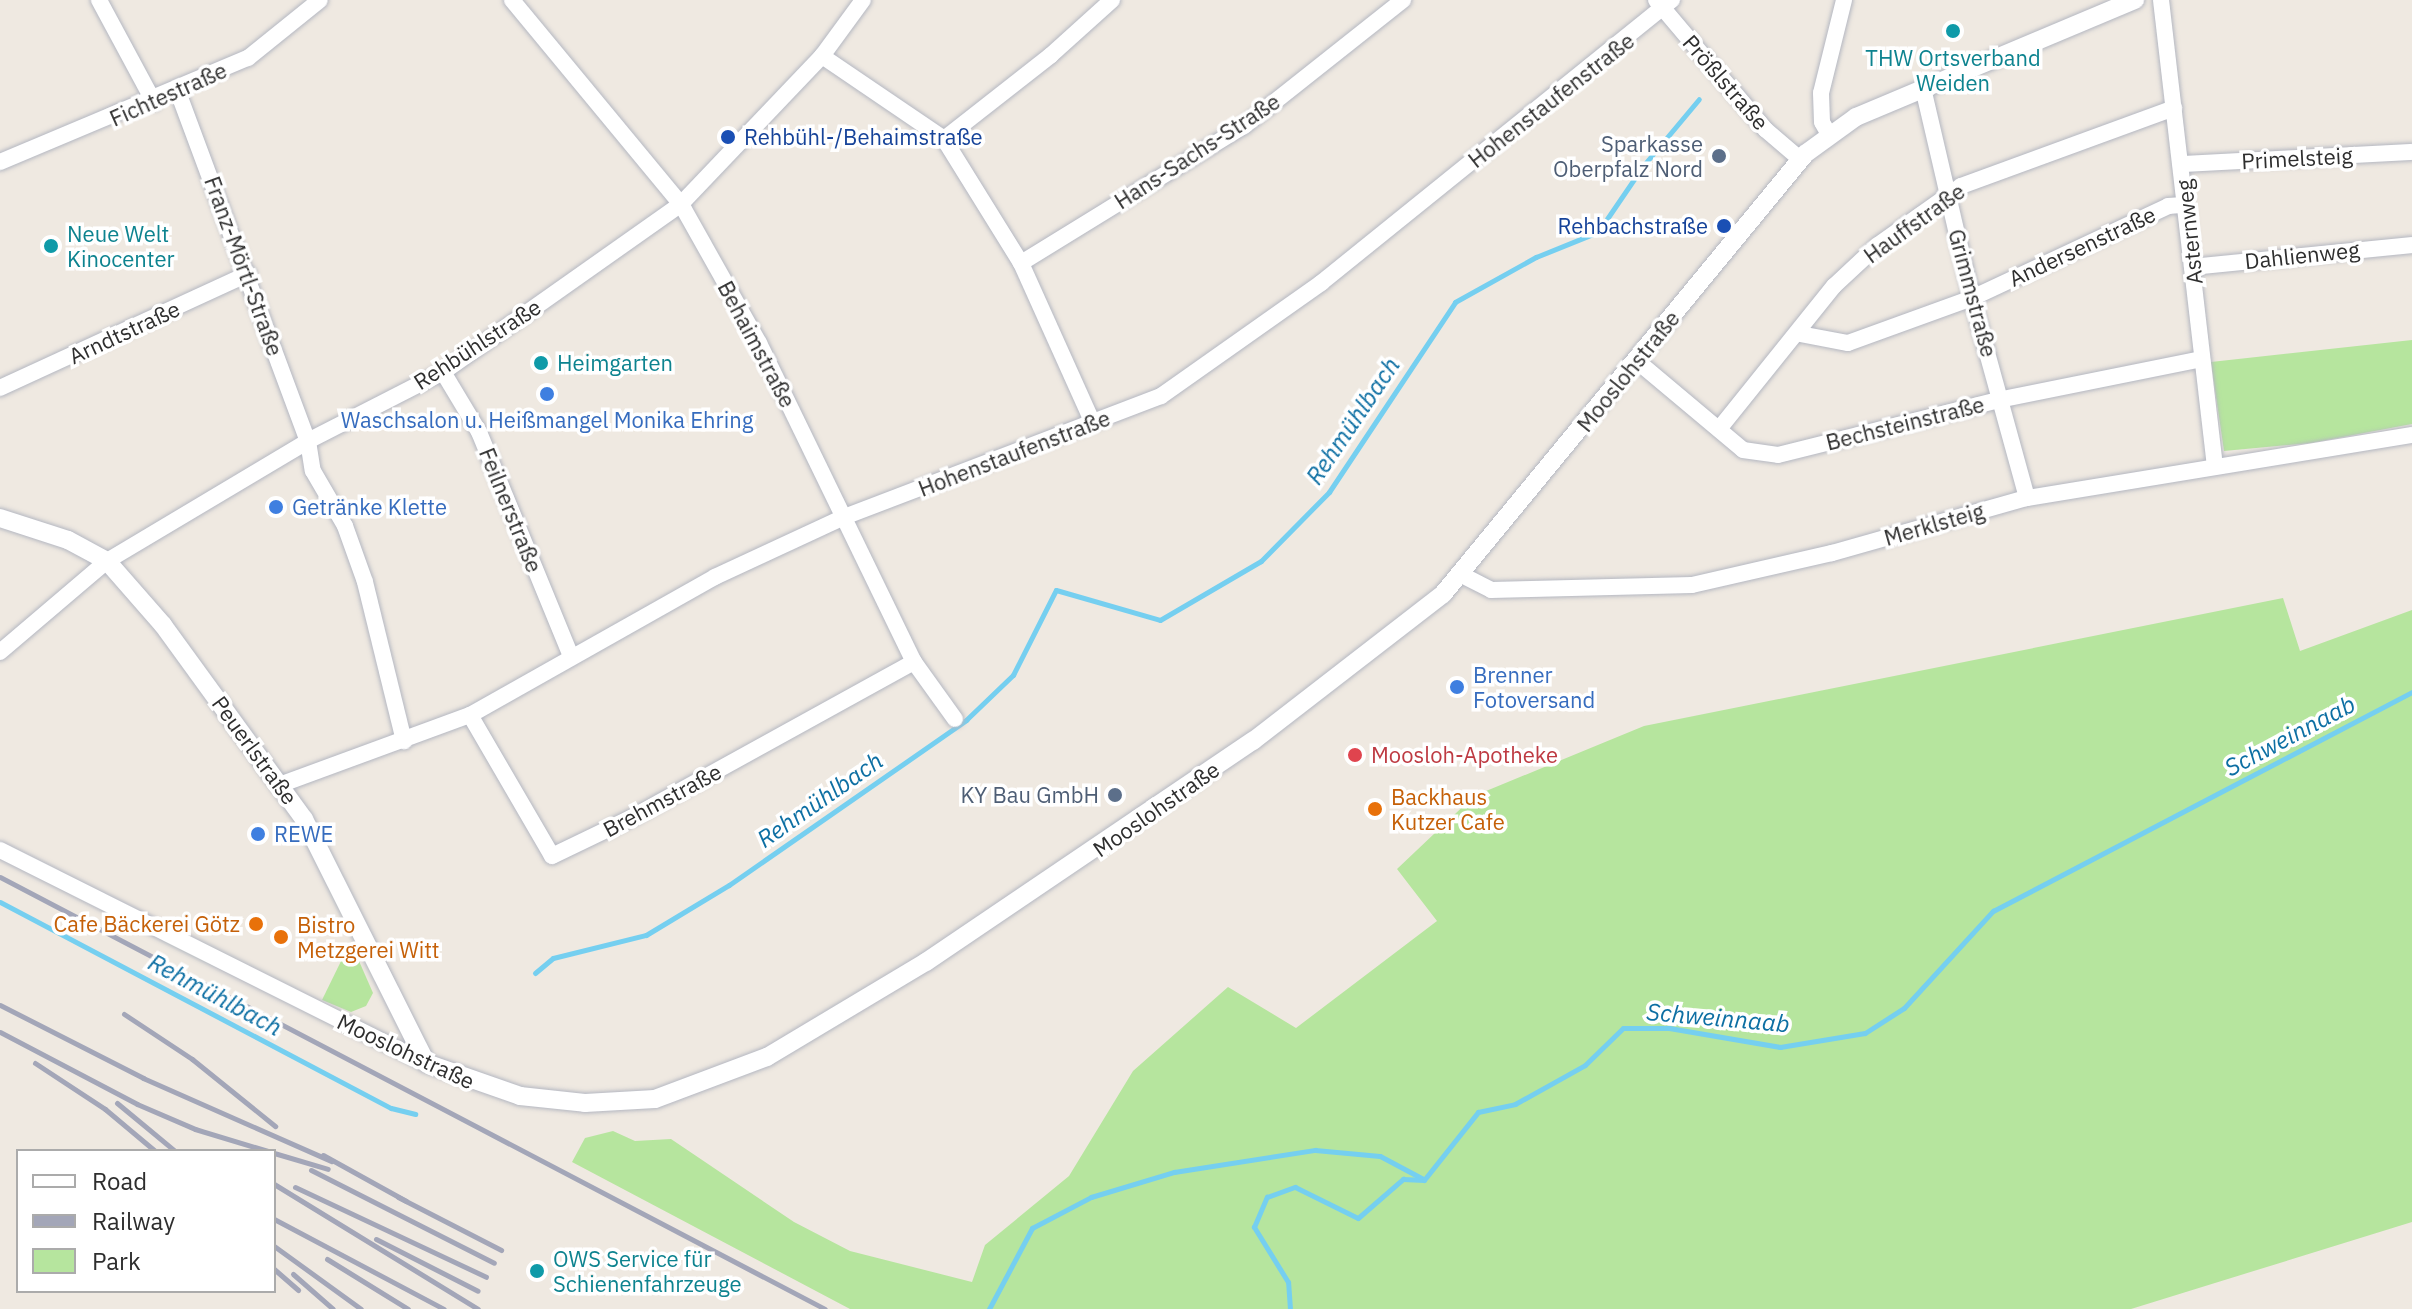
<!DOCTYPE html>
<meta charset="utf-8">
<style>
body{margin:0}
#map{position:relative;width:2412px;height:1309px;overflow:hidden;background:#efe9e1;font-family:"IBM Plex Sans",sans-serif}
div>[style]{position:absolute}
.green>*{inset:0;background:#b6e59e}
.stream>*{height:5px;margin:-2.5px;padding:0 2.5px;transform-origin:2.5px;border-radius:2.5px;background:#75cff0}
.roads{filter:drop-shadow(0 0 2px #b4b7c1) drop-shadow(0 0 2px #b4b7c1)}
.minor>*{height:16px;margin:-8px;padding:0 8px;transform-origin:8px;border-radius:8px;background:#fff}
.tertiary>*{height:18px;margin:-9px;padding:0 9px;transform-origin:9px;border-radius:9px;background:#fff}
.rail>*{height:5px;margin:-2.5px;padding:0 2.5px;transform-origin:2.5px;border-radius:2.5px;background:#a3a6b8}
.dots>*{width:22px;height:22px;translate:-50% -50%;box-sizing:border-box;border:4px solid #fff;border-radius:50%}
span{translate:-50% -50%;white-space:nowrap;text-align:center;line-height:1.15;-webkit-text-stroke:7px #fff;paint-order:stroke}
.culture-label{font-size:22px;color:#0d838f}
.left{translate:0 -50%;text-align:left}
.street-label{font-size:22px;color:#2e2e2e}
.transit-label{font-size:22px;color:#164399}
.right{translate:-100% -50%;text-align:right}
.service-label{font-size:22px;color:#4e5e75}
.shop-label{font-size:22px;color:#366cbe}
.health-label{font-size:22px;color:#be3a42}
.food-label{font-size:22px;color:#c56008}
.water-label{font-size:24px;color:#0d6fa3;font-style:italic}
.legend{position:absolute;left:16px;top:1149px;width:260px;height:144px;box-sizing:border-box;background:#fff;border:2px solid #ababab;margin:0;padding:10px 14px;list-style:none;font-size:24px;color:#2e2e2e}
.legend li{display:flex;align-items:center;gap:16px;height:40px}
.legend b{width:40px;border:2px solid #ababab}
</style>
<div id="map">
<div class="green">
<i style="clip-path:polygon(2412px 340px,2412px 424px,2311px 443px,2224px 451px,2211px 362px)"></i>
<i style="clip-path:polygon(2283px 598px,2300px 651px,2412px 610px,2412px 1222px,2131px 1309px,850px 1309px,572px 1162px,585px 1138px,613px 1131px,635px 1141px,671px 1139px,794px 1222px,850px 1251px,972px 1282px,985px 1245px,1069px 1176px,1133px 1071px,1228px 987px,1296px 1028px,1437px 921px,1397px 869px,1474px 796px,1644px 726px)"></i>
<i style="clip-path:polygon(344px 955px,359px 961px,373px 993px,366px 1006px,351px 1012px,322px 1000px)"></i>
</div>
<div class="stream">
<i style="left:0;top:902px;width:442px;rotate:27.8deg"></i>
<i style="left:391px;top:1108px;width:25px;rotate:14deg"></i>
<i style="left:535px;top:973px;width:23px;rotate:-40deg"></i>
<i style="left:553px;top:958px;width:96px;rotate:-13.9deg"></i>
<i style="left:646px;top:935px;width:97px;rotate:-31.1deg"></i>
<i style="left:729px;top:885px;width:289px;rotate:-34.8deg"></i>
<i style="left:966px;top:720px;width:65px;rotate:-43.8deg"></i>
<i style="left:1013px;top:675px;width:95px;rotate:-63.2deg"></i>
<i style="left:1056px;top:590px;width:108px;rotate:16.1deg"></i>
<i style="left:1160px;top:620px;width:117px;rotate:-30.3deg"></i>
<i style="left:1261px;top:561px;width:97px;rotate:-45.4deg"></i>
<i style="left:1329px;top:492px;width:228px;rotate:-56.4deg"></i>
<i style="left:1455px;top:302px;width:93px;rotate:-29.1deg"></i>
<i style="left:1536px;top:257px;width:67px;rotate:-22deg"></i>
<i style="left:1598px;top:232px;width:80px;rotate:-55.7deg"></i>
<i style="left:1643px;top:166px;width:87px;rotate:-50.1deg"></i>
<i style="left:989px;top:1309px;width:92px;rotate:-62deg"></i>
<i style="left:1032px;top:1228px;width:67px;rotate:-27.7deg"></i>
<i style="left:1091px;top:1197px;width:87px;rotate:-16.8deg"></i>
<i style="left:1174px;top:1172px;width:143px;rotate:-8.9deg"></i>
<i style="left:1315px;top:1150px;width:65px;rotate:5.3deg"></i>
<i style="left:1380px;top:1156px;width:49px;rotate:28.1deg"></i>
<i style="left:1290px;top:1309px;width:27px;rotate:-94deg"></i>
<i style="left:1288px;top:1282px;width:65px;rotate:-121.7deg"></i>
<i style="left:1254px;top:1227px;width:33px;rotate:-67deg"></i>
<i style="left:1267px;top:1197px;width:30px;rotate:-20deg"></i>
<i style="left:1295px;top:1187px;width:70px;rotate:26.2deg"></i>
<i style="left:1358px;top:1218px;width:60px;rotate:-40.9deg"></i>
<i style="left:1403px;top:1179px;width:21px;rotate:3deg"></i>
<i style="left:1424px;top:1180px;width:87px;rotate:-51.5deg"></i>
<i style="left:1478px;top:1112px;width:38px;rotate:-12deg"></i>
<i style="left:1515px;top:1104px;width:80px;rotate:-29.1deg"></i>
<i style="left:1585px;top:1065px;width:53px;rotate:-44.2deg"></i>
<i style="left:1623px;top:1028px;width:46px"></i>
<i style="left:1669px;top:1028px;width:113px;rotate:9.7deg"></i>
<i style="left:1780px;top:1047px;width:86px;rotate:-9.4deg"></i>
<i style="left:1865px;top:1033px;width:46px;rotate:-32.7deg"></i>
<i style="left:1904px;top:1008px;width:132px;rotate:-47.5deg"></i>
<i style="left:1993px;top:911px;width:473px;rotate:-27.6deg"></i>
</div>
<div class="roads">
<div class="minor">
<i style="left:99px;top:0;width:116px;rotate:61.7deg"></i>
<i style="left:512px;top:0;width:265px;rotate:50.4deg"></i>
<i style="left:681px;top:204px;width:159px;rotate:60.7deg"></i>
<i style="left:759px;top:343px;width:355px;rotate:64.1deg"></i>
<i style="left:914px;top:662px;width:70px;rotate:54.3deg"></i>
<i style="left:1656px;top:0;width:170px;rotate:49.8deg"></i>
<i style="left:1766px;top:130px;width:45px;rotate:40.5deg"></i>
<i style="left:2161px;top:0;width:467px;rotate:83.4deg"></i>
<i style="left:822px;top:56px;width:148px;rotate:34.2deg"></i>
<i style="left:944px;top:139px;width:146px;rotate:58.2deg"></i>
<i style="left:1021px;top:263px;width:175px;rotate:65.8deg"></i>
<i style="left:1923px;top:88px;width:216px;rotate:76.9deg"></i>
<i style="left:1972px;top:298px;width:207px;rotate:74.6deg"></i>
<i style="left:178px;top:92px;width:372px;rotate:69.6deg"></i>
<i style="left:308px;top:441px;width:30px;rotate:81deg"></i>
<i style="left:313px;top:471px;width:64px;rotate:59.8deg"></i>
<i style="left:345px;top:526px;width:59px;rotate:70.3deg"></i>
<i style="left:365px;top:582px;width:164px;rotate:76.2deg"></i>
<i style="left:1830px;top:136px;width:16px;rotate:-120deg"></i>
<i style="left:1822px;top:122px;width:29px;rotate:-92deg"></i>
<i style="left:1821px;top:93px;width:96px;rotate:-76.1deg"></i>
<i style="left:944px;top:139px;width:136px;rotate:-38.1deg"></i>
<i style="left:1051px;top:55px;width:82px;rotate:-42deg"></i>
<i style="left:0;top:162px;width:269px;rotate:-22.8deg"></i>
<i style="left:248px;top:58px;width:92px;rotate:-38.9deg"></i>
<i style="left:2182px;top:164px;width:230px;rotate:-3deg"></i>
<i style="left:1021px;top:263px;width:262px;rotate:-31.6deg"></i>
<i style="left:1244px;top:126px;width:203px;rotate:-38.4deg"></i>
<i style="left:2192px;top:267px;width:221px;rotate:-5.7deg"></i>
<i style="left:1800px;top:334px;width:49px;rotate:10.6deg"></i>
<i style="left:1848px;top:343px;width:132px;rotate:-19.9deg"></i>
<i style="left:1972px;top:298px;width:217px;rotate:-25.1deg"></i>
<i style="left:2168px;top:206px;width:16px;rotate:-4deg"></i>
<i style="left:1637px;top:361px;width:138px;rotate:40deg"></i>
<i style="left:1743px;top:450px;width:35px;rotate:8deg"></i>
<i style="left:1778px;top:455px;width:232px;rotate:-14deg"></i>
<i style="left:2003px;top:399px;width:203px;rotate:-11.4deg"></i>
<i style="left:443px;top:372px;width:70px;rotate:59deg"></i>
<i style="left:479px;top:432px;width:240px;rotate:67.7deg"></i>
<i style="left:0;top:388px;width:273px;rotate:-24.7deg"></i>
<i style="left:1719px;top:429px;width:184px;rotate:-51.2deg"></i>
<i style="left:1834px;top:286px;width:60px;rotate:-43deg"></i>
<i style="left:1878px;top:245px;width:102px;rotate:-35.4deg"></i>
<i style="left:1961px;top:186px;width:227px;rotate:-20.1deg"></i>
<i style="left:1460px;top:574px;width:35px;rotate:27deg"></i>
<i style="left:1491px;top:590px;width:201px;rotate:-1.4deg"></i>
<i style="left:1692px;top:585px;width:144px;rotate:-12.9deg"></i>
<i style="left:1832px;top:553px;width:203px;rotate:-15.8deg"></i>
<i style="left:2027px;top:498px;width:390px;rotate:-9.3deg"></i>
<i style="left:0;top:652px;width:140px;rotate:-40.4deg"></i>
<i style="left:107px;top:561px;width:234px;rotate:-30.8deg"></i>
<i style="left:308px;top:441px;width:152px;rotate:-27.1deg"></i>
<i style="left:443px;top:372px;width:291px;rotate:-35.2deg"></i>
<i style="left:681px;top:204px;width:204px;rotate:-46.4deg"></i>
<i style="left:822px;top:56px;width:69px;rotate:-53.8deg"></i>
<i style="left:470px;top:715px;width:163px;rotate:59.8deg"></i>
<i style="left:552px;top:856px;width:90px;rotate:-25.7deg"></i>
<i style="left:633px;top:817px;width:321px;rotate:-28.9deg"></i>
<i style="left:282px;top:784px;width:200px;rotate:-20.2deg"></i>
<i style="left:470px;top:715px;width:281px;rotate:-29.4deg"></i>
<i style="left:715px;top:577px;width:142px;rotate:-24.9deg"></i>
<i style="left:844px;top:517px;width:339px;rotate:-20.9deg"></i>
<i style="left:1161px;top:396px;width:196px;rotate:-35.2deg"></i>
<i style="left:1321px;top:283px;width:451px;rotate:-38.9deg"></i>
<i style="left:0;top:850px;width:476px;rotate:26.6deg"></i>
</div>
<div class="tertiary">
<i style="left:0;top:518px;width:71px;rotate:17.9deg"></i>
<i style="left:68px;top:540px;width:44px;rotate:28.3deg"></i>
<i style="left:107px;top:561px;width:85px;rotate:48.8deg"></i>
<i style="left:163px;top:625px;width:240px;rotate:54deg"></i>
<i style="left:304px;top:819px;width:273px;rotate:63.4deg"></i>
<i style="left:426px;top:1063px;width:100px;rotate:19.3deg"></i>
<i style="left:520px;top:1096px;width:65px;rotate:6.1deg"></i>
<i style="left:585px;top:1103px;width:70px;rotate:-3.3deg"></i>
<i style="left:655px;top:1099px;width:120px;rotate:-20.6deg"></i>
<i style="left:767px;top:1057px;width:185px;rotate:-30.9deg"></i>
<i style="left:926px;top:962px;width:395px;rotate:-34.1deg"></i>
<i style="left:1253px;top:741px;width:240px;rotate:-37.7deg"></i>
<i style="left:1443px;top:594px;width:570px;rotate:-50.55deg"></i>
<i style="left:1805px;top:154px;width:63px;rotate:-36deg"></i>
<i style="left:1856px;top:117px;width:303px;rotate:-22.8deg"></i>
</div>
</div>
<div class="rail">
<i style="left:0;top:877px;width:931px;rotate:27.64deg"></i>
<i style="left:0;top:1005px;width:161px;rotate:27deg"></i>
<i style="left:143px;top:1078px;width:206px;rotate:23.8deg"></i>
<i style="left:124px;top:1014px;width:82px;rotate:33.5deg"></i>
<i style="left:192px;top:1059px;width:107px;rotate:38.9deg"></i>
<i style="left:0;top:1032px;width:155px;rotate:27.7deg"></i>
<i style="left:137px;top:1104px;width:63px;rotate:23.3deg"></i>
<i style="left:195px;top:1129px;width:76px;rotate:16.8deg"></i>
<i style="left:35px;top:1063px;width:84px;rotate:33.3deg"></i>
<i style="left:105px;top:1109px;width:65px;rotate:40deg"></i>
<i style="left:117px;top:1103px;width:75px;rotate:39.6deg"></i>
<i style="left:274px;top:1153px;width:56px;rotate:16.5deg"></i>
<i style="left:323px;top:1155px;width:95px;rotate:29deg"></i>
<i style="left:311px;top:1170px;width:205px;rotate:26.9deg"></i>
<i style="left:274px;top:1184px;width:239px;rotate:31.5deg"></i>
<i style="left:295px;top:1187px;width:211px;rotate:25.2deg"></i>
<i style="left:398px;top:1197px;width:116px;rotate:27.2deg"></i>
<i style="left:274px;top:1219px;width:192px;rotate:27.9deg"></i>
<i style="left:376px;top:1239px;width:114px;rotate:27deg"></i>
<i style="left:274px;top:1246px;width:107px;rotate:35.9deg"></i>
<i style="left:327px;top:1259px;width:95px;rotate:31.7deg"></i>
<i style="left:274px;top:1269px;width:32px;rotate:41deg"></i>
<i style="left:293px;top:1274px;width:53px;rotate:41.2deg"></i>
</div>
<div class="dots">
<i style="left:1953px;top:31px;background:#0f9aa8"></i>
<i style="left:728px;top:137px;background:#1a4fb4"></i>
<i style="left:1719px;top:156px;background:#5c6f8a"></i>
<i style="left:1724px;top:226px;background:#1a4fb4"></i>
<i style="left:51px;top:246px;background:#0f9aa8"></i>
<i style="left:541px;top:363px;background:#0f9aa8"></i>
<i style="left:547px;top:394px;background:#3f7fe0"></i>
<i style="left:276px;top:507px;background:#3f7fe0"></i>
<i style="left:1457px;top:687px;background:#3f7fe0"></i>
<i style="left:1355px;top:755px;background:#e0444e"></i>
<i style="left:1115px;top:795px;background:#5c6f8a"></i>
<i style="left:1375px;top:809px;background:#e8710a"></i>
<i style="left:258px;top:834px;background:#3f7fe0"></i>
<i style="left:256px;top:924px;background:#e8710a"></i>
<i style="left:281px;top:937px;background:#e8710a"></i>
<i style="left:537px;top:1271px;background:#0f9aa8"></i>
</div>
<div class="culture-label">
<span style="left:1953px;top:70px">THW Ortsverband<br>Weiden</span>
<span class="left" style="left:67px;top:246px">Neue Welt<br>Kinocenter</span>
<span class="left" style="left:557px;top:363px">Heimgarten</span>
<span class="left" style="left:553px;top:1271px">OWS Service für<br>Schienenfahrzeuge</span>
</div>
<div class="street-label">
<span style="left:1726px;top:82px;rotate:49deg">Prößlstraße</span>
<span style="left:168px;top:94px;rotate:-24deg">Fichtestraße</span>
<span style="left:1551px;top:100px;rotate:-38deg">Hohenstaufenstraße</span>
<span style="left:1197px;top:151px;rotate:-33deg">Hans-Sachs-Straße</span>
<span style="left:2297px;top:158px;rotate:-3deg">Primelsteig</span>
<span style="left:1914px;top:223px;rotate:-36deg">Hauffstraße</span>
<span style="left:2189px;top:232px;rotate:-96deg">Asternweg</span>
<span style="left:2082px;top:246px;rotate:-25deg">Andersenstraße</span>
<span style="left:2302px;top:255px;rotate:-6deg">Dahlienweg</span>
<span style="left:244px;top:266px;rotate:70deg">Franz-Mörtl-Straße</span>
<span style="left:1973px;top:293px;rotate:75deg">Grimmstraße</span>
<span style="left:124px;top:332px;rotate:-25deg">Arndtstraße</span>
<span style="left:477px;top:344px;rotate:-33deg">Rehbühlstraße</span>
<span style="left:757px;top:344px;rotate:62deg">Behaimstraße</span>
<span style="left:1628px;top:371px;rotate:-51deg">Mooslohstraße</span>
<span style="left:1905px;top:423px;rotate:-14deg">Bechsteinstraße</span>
<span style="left:1014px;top:453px;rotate:-21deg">Hohenstaufenstraße</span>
<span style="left:511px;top:510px;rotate:68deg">Feilnerstraße</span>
<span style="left:1934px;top:524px;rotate:-16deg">Merklsteig</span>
<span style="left:255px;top:750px;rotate:54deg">Peuerlstraße</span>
<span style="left:662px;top:800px;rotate:-28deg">Brehmstraße</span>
<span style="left:1156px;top:809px;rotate:-35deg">Mooslohstraße</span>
<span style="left:406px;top:1051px;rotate:25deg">Mooslohstraße</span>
</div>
<div class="transit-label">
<span class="left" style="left:744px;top:137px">Rehbühl-/Behaimstraße</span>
<span class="right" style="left:1708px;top:226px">Rehbachstraße</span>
</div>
<div class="service-label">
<span class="right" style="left:1703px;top:156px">Sparkasse<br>Oberpfalz Nord</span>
<span class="right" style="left:1099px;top:795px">KY Bau GmbH</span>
</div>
<div class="shop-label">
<span style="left:547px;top:420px">Waschsalon u. Heißmangel Monika Ehring</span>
<span class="left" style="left:292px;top:507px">Getränke Klette</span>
<span class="left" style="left:1473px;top:687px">Brenner<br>Fotoversand</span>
<span class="left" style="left:274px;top:834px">REWE</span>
</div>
<div class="health-label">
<span class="left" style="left:1371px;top:755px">Moosloh-Apotheke</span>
</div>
<div class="food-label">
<span class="left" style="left:1391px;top:809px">Backhaus<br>Kutzer Cafe</span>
<span class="right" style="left:240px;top:924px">Cafe Bäckerei Götz</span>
<span class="left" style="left:297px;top:937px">Bistro<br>Metzgerei Witt</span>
</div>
<div class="water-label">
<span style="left:1353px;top:421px;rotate:-56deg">Rehmühlbach</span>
<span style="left:2290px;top:736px;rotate:-28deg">Schweinnaab</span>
<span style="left:820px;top:800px;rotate:-35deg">Rehmühlbach</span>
<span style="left:215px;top:995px;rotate:28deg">Rehmühlbach</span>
<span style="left:1718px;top:1018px;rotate:5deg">Schweinnaab</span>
</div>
<ul class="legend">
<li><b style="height:10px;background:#fff"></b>Road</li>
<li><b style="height:10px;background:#a3a6b8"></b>Railway</li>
<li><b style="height:22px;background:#b6e59e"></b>Park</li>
</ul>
</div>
